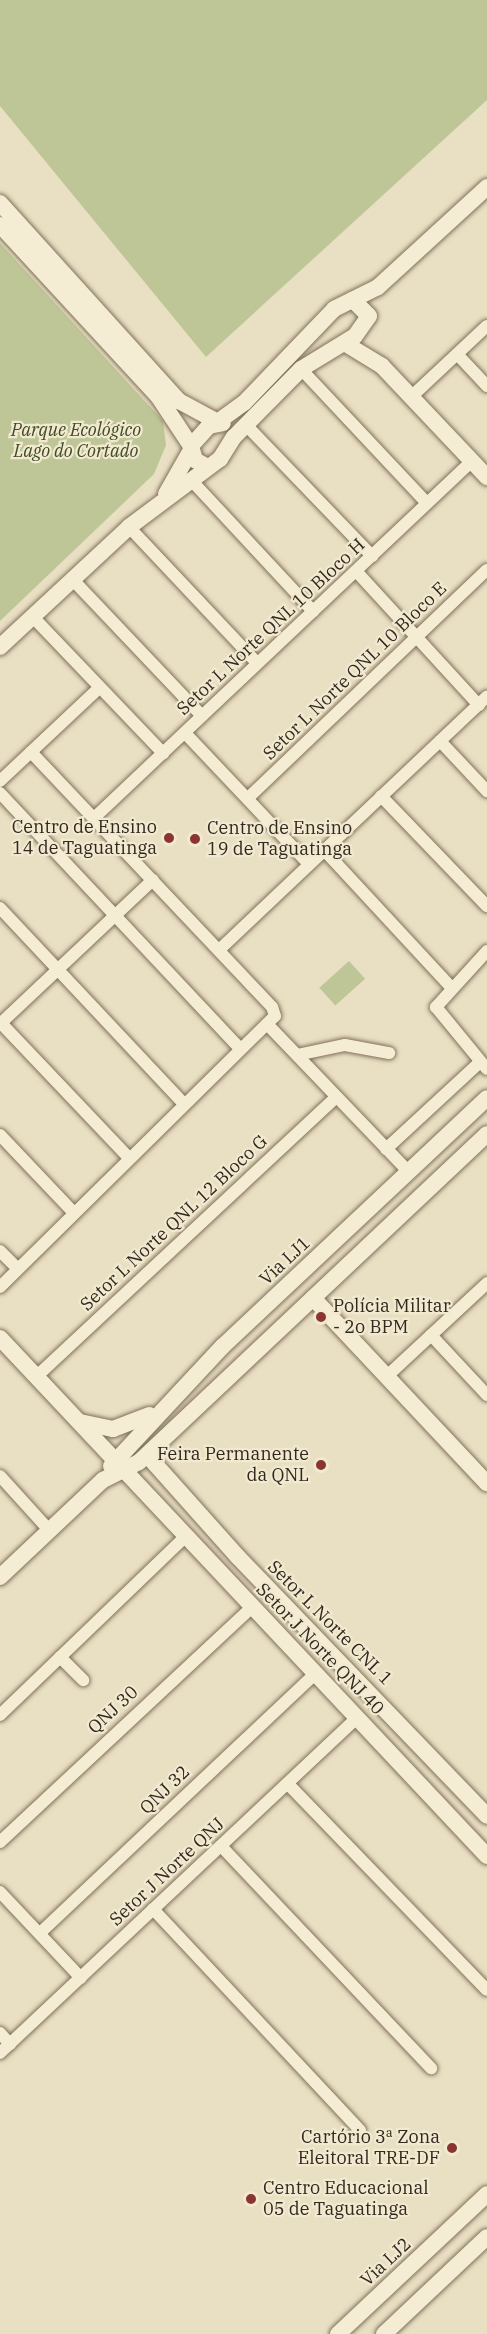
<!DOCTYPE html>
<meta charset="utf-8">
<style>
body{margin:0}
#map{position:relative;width:487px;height:2334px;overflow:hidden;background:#e9dfc2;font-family:"IBM Plex Serif",serif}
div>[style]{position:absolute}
.green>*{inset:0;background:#bec697;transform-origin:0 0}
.roads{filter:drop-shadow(0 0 2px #81715b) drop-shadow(0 0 2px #81715b)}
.street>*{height:12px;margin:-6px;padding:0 6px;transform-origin:6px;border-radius:6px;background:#f5ecd4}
.secondary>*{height:16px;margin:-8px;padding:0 8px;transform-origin:8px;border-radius:8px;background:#f5ecd4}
.dots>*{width:16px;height:16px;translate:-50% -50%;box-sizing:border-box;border:3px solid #f1e9d0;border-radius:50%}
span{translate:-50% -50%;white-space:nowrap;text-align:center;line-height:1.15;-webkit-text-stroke:4.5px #f1e9d0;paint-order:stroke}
.park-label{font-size:18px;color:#414c26;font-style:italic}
.street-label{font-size:18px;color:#32281e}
.poi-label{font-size:18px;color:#32281e}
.right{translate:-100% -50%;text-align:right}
.left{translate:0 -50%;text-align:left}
</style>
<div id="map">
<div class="green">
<i style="clip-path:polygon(0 0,487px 0,487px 100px,206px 357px,0 106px)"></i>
<i style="clip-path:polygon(0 243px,163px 421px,166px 445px,154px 474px,0 621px)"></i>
<i style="left:349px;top:961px;width:24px;height:40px;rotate:48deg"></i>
</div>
<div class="roads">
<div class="street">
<i style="left:457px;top:354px;width:44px;rotate:46.8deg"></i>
<i style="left:301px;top:369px;width:184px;rotate:46.8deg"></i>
<i style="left:411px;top:397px;width:104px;rotate:-43.1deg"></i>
<i style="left:246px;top:425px;width:182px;rotate:46.1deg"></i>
<i style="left:192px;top:481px;width:178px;rotate:47.1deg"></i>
<i style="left:129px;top:527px;width:187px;rotate:46.7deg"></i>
<i style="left:356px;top:571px;width:182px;rotate:47.5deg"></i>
<i style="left:73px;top:580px;width:187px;rotate:46.5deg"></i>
<i style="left:32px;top:616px;width:190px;rotate:46.3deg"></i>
<i style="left:185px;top:733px;width:180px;rotate:46.6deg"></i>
<i style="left:440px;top:741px;width:69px;rotate:46.8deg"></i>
<i style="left:0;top:781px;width:136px;rotate:-43.2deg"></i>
<i style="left:0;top:793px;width:351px;rotate:46.8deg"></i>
<i style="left:381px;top:796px;width:153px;rotate:46.1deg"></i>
<i style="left:248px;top:798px;width:330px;rotate:-43.7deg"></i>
<i style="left:94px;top:818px;width:520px;rotate:-43.36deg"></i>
<i style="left:324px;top:850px;width:185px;rotate:47.2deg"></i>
<i style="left:0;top:908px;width:269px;rotate:46.8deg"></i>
<i style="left:219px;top:950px;width:369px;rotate:-43.4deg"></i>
<i style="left:487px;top:951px;width:76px;rotate:132.3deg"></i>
<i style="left:436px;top:1007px;width:80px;rotate:50.6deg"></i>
<i style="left:0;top:1022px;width:186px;rotate:46.5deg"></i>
<i style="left:0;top:1024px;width:210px;rotate:-43.3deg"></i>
<i style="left:268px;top:1025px;width:202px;rotate:46.2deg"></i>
<i style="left:297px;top:1055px;width:49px;rotate:-11.8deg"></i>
<i style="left:345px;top:1045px;width:45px;rotate:10.3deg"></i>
<i style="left:0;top:1135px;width:105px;rotate:46.5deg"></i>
<i style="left:386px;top:1149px;width:128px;rotate:-42.8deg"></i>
<i style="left:0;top:1251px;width:24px;rotate:45deg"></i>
<i style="left:0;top:1287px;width:386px;rotate:-44.6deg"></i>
<i style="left:275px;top:1016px;width:9px;rotate:-108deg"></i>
<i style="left:272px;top:1007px;width:351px;rotate:-133.4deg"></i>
<i style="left:431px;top:1335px;width:82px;rotate:47deg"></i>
<i style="left:37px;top:1376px;width:409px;rotate:-43deg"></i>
<i style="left:386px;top:1377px;width:138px;rotate:-42.9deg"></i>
<i style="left:0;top:1476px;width:73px;rotate:47.8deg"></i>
<i style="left:60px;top:1657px;width:33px;rotate:45deg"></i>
<i style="left:0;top:1715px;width:257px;rotate:-43.9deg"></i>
<i style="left:288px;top:1784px;width:286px;rotate:46deg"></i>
<i style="left:0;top:1842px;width:346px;rotate:-43deg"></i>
<i style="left:221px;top:1846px;width:306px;rotate:46.6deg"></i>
<i style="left:0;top:1892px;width:118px;rotate:46.7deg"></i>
<i style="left:153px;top:1909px;width:303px;rotate:46.9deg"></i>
<i style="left:40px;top:1933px;width:379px;rotate:-43.3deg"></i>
<i style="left:0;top:2033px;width:15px;rotate:48deg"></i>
<i style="left:0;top:2053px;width:491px;rotate:-43.2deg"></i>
</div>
<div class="secondary">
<i style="left:0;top:203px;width:267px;rotate:47.9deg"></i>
<i style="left:179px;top:401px;width:42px;rotate:28.4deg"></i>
<i style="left:0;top:225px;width:233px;rotate:47.3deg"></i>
<i style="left:158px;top:396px;width:60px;rotate:56.6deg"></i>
<i style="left:346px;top:344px;width:42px;rotate:31.4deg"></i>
<i style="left:382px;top:366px;width:153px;rotate:46.6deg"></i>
<i style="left:219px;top:421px;width:31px;rotate:-36deg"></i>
<i style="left:244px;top:403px;width:130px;rotate:-46.2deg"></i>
<i style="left:334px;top:309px;width:49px;rotate:-26.6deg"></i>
<i style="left:378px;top:287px;width:148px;rotate:-42.5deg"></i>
<i style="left:208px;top:467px;width:15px;rotate:-152deg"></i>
<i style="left:195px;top:460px;width:15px;rotate:-106deg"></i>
<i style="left:191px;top:446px;width:27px;rotate:-48deg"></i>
<i style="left:209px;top:426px;width:14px;rotate:-12deg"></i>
<i style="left:166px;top:494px;width:51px;rotate:-60.4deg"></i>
<i style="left:0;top:647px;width:176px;rotate:-42.9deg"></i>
<i style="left:129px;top:527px;width:114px;rotate:-36.8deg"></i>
<i style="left:220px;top:459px;width:26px;rotate:-58deg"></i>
<i style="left:234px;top:437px;width:95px;rotate:-45.4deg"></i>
<i style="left:301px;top:369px;width:63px;rotate:-31.4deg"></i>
<i style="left:355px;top:336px;width:24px;rotate:-55deg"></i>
<i style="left:369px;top:316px;width:23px;rotate:-135deg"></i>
<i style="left:313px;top:1298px;width:254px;rotate:46.8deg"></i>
<i style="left:0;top:1338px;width:711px;rotate:46.77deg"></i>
<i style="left:80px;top:1422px;width:34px;rotate:12deg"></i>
<i style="left:113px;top:1429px;width:39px;rotate:-21deg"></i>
<i style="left:147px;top:1455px;width:137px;rotate:48.3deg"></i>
<i style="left:238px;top:1557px;width:359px;rotate:46.1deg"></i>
<i style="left:111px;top:1466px;width:164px;rotate:-47deg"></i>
<i style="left:223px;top:1346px;width:362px;rotate:-43.2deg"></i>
<i style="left:0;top:1577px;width:141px;rotate:-43.3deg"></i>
<i style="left:103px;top:1480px;width:40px;rotate:-26.6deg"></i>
<i style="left:139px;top:1462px;width:478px;rotate:-43.3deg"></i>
<i style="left:338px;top:2334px;width:204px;rotate:-43.2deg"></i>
<i style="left:384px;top:2334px;width:141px;rotate:-43.3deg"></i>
</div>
</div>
<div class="dots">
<i style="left:169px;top:838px;background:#8a3531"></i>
<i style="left:195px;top:839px;background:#8a3531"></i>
<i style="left:321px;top:1317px;background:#8a3531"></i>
<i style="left:321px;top:1465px;background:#8a3531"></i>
<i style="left:452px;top:2148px;background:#8a3531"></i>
<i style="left:251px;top:2199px;background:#8a3531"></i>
</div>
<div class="park-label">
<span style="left:76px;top:441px">Parque Ecológico<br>Lago do Cortado</span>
</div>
<div class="street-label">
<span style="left:271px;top:627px;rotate:-43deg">Setor L Norte QNL 10 Bloco H</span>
<span style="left:355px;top:671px;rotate:-44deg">Setor L Norte QNL 10 Bloco E</span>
<span style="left:174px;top:1223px;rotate:-43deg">Setor L Norte QNL 12 Bloco G</span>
<span style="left:285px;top:1261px;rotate:-43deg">Via LJ1</span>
<span style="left:330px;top:1623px;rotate:45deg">Setor L Norte CNL 1</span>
<span style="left:320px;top:1649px;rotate:46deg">Setor J Norte QNJ 40</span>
<span style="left:113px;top:1710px;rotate:-43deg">QNJ 30</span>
<span style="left:165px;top:1790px;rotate:-44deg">QNJ 32</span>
<span style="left:167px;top:1872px;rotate:-43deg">Setor J Norte QNJ</span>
<span style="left:386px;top:2262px;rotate:-43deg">Via LJ2</span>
</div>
<div class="poi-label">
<span class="right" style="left:157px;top:838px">Centro de Ensino<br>14 de Taguatinga</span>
<span class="left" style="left:207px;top:839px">Centro de Ensino<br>19 de Taguatinga</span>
<span class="left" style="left:333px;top:1317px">Polícia Militar<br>- 2o BPM</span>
<span class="right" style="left:309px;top:1465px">Feira Permanente<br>da QNL</span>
<span class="right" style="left:440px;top:2148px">Cartório 3ª Zona<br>Eleitoral TRE-DF</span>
<span class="left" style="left:263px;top:2199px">Centro Educacional<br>05 de Taguatinga</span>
</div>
</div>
